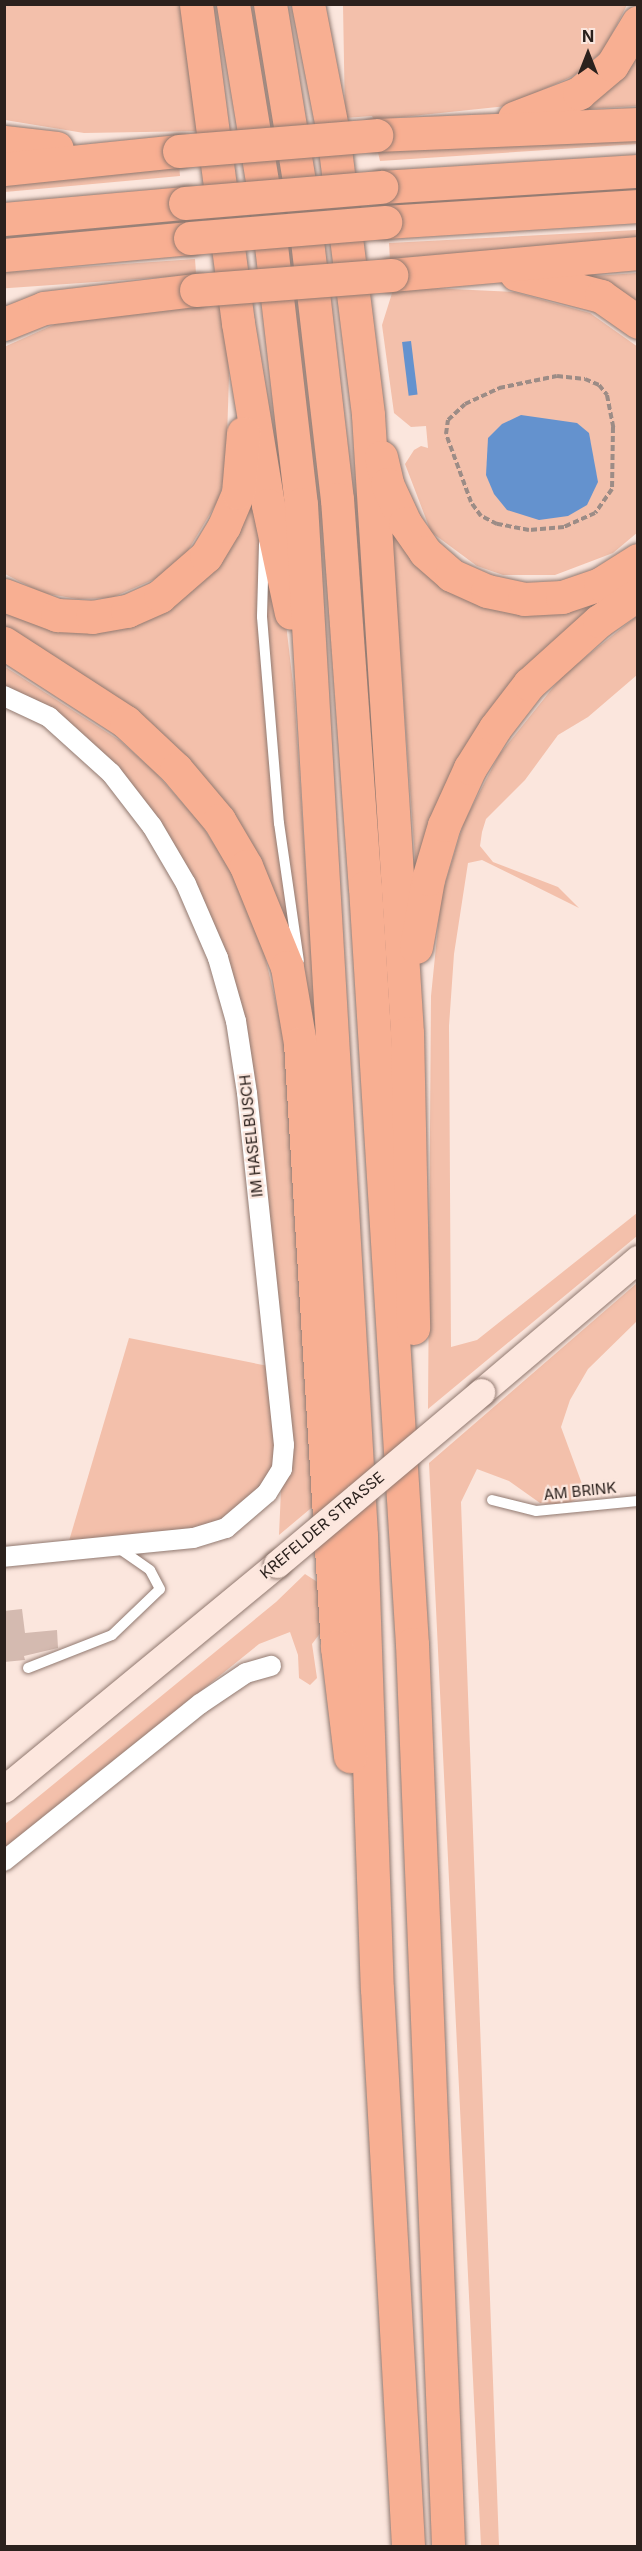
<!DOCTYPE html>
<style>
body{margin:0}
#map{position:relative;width:642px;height:2551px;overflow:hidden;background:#fbe6dd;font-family:Inter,sans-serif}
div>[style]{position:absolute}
.green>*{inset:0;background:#f3c0ab;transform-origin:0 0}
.water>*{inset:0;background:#6492ce;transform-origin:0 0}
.building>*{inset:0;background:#d4bab0}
.path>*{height:4px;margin-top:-2px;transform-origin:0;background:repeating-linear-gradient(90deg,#9c8c86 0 6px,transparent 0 9px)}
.roads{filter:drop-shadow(0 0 2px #917970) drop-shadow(0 0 2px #917970)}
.lane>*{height:10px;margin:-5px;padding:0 5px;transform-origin:5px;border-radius:5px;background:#fff}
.street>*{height:20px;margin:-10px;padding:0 10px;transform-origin:10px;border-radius:10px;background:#fff}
.secondary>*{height:27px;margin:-13.5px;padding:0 13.5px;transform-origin:13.5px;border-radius:13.5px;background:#fde7de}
.highway>*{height:33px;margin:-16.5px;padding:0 16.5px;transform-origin:16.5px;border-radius:16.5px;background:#f8af92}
.bridges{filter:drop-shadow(0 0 2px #917970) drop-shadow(0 0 2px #917970)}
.secondary-bridge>*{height:27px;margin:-13.5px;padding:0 13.5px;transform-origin:13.5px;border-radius:13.5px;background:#fde7de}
.highway-bridge>*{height:33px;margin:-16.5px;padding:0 16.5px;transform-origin:16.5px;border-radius:16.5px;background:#f8af92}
span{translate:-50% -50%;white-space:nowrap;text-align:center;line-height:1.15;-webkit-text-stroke:4.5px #fbe6dd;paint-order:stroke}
.street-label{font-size:15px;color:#2b211d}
.frame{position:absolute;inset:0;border:6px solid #2b211d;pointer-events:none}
.north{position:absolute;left:558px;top:24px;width:60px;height:60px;-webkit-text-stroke:4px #fbe6dd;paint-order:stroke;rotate:0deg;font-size:16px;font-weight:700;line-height:24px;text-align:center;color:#2b211d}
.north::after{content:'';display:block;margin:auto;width:21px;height:27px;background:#2b211d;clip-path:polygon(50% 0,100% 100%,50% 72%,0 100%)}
</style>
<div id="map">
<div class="green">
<i style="clip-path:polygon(4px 5px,181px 5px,202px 131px,84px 133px,5px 120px)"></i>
<i style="clip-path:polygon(343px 5px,627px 5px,603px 51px,573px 76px,507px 106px,374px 120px,372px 116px,345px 118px)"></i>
<i style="clip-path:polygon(637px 41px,637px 106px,570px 110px)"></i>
<i style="clip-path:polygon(637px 134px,637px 144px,380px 161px,377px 148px)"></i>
<i style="clip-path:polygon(179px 164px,180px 176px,5px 192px,4px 178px)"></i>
<i style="clip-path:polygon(637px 185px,637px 191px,382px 210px,381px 201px)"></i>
<i style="clip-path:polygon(637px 230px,637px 241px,390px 260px,389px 243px)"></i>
<i style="left:195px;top:259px;width:16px;height:191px;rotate:86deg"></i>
<i style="clip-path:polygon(637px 273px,637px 308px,579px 277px)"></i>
<i style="clip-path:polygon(430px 288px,514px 292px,590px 313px,638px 347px,638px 532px,613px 553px,555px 575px,503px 575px,477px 566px,431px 532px,405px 464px,414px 450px,421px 446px,428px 448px,426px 426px,411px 427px,394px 413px,382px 325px,393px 290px)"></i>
<i style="clip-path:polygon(226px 302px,229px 376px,226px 469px,219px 499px,186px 554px,162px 576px,111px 598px,78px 599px,42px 593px,5px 574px,4px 347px,62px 321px)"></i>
<i style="clip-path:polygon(249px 508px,261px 508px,284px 607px,294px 692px,316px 1025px,309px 1024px,305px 970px,295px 971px,254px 862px,5px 632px,4px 605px,130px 617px)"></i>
<i style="clip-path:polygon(391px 523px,482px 598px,621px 582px,556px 648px,417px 886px)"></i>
<i style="clip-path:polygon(637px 616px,637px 675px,588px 717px,558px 735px,525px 780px,486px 819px,482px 832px,480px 846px,493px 862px,558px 887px,579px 908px,482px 860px,468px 863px,454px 954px,449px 1026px,451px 1347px,477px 1340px,637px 1213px,637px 1236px,428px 1409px,431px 996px,441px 897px,464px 822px,499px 755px,563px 675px)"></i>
<i style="clip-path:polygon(4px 666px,119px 740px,154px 771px,201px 824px,228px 866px,259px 931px,284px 1037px,316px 1504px,279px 1535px,281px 1490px,289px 1464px,235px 989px,127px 782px,5px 688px)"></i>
<i style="clip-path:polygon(637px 1283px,637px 1321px,588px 1369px,570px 1400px,561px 1427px,582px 1484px,579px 1498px,565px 1505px,540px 1503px,509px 1481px,477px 1469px,461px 1502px,499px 2546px,481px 2546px,429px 1463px)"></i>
<i style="clip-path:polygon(129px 1338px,268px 1366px,277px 1445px,274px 1469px,264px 1489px,224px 1522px,193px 1533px,69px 1541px)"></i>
<i style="clip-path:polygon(305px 1574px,319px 1583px,321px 1632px,312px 1644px,317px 1678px,310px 1685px,299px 1678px,298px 1655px,290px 1632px,259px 1644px,5px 1849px,5px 1824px,276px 1602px)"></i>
</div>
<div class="water">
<i style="left:411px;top:341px;width:54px;height:9px;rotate:83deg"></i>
<i style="clip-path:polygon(521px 415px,577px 423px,589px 433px,598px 482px,587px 505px,568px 516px,539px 520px,507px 510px,494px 494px,486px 475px,488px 438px,502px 424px)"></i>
</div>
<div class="building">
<i style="clip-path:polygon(22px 1609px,25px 1633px,57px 1630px,58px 1648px,24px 1656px,25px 1660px,4px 1662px,4px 1611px)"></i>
</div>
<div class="path">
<i style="left:557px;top:376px;width:28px;rotate:6deg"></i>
<i style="left:585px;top:379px;width:15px;rotate:23deg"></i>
<i style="left:599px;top:385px;width:13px;rotate:51deg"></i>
<i style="left:607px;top:395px;width:33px;rotate:79deg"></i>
<i style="left:613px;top:427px;width:62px;rotate:90.9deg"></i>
<i style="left:612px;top:489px;width:29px;rotate:125deg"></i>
<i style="left:595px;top:513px;width:34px;rotate:156deg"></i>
<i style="left:564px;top:527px;width:35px;rotate:175deg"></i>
<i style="left:529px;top:530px;width:33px;rotate:-169deg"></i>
<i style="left:497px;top:524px;width:18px;rotate:-153deg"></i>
<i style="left:481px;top:516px;width:17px;rotate:-126deg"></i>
<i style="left:471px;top:502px;width:72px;rotate:-110.2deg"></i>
<i style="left:446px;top:434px;width:14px;rotate:-82deg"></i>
<i style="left:448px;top:420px;width:23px;rotate:-43deg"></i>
<i style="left:465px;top:404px;width:38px;rotate:-25deg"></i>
<i style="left:499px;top:388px;width:59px;rotate:-11.7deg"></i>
</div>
<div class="roads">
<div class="lane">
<i style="left:264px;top:544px;width:73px;rotate:91.6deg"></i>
<i style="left:262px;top:617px;width:207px;rotate:85.3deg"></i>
<i style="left:279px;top:823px;width:139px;rotate:81.8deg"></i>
<i style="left:492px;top:1500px;width:45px;rotate:14deg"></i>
<i style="left:536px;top:1511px;width:102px;rotate:-5.6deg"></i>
<i style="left:28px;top:1668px;width:90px;rotate:-21.4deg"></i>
<i style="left:112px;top:1635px;width:66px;rotate:-43.8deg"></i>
<i style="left:160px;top:1589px;width:21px;rotate:-118deg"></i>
<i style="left:150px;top:1570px;width:40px;rotate:-145.1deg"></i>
</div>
<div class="street">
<i style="left:4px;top:696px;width:50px;rotate:25deg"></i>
<i style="left:49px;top:717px;width:84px;rotate:42.1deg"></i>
<i style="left:111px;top:773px;width:67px;rotate:52.3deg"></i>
<i style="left:152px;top:826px;width:67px;rotate:59.6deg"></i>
<i style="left:186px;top:884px;width:81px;rotate:66.6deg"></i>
<i style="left:218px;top:958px;width:66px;rotate:74.1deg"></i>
<i style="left:236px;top:1021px;width:73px;rotate:81.3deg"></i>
<i style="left:247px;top:1093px;width:354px;rotate:84deg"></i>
<i style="left:284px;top:1445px;width:24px;rotate:95deg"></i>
<i style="left:282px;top:1469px;width:28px;rotate:122deg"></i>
<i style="left:267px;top:1493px;width:54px;rotate:139.5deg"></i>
<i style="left:226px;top:1528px;width:34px;rotate:163deg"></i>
<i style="left:193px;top:1538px;width:190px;rotate:174.3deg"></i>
<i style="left:4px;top:1861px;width:251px;rotate:-38.7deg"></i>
<i style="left:200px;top:1704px;width:55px;rotate:-34deg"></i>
<i style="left:246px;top:1673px;width:26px;rotate:-16deg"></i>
</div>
<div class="secondary">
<i style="left:481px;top:1392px;width:206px;rotate:-40.3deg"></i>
<i style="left:4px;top:1789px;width:354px;rotate:-39.5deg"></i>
</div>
<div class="highway">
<i style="left:196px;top:4px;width:322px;rotate:82.5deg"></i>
<i style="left:238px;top:323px;width:184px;rotate:80.6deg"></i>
<i style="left:268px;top:505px;width:110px;rotate:78deg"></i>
<i style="left:233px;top:4px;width:210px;rotate:80.7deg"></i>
<i style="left:267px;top:211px;width:295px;rotate:83.4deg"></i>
<i style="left:301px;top:504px;width:1033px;rotate:86.67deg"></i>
<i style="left:361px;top:1535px;width:454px;rotate:88deg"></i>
<i style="left:377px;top:1989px;width:558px;rotate:86.81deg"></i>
<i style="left:270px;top:4px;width:205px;rotate:80.7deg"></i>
<i style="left:303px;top:206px;width:295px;rotate:83.4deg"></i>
<i style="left:337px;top:499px;width:389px;rotate:85.9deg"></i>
<i style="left:365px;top:887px;width:758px;rotate:86.45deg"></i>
<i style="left:412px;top:1644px;width:903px;rotate:87.71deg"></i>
<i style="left:308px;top:4px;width:131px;rotate:79deg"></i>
<i style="left:333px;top:133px;width:284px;rotate:82.9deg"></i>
<i style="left:368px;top:415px;width:619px;rotate:86.39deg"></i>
<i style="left:407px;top:1033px;width:295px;rotate:88.8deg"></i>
<i style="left:514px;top:118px;width:70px;rotate:-21deg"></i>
<i style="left:579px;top:93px;width:43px;rotate:-40.3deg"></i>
<i style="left:612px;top:65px;width:50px;rotate:-58.8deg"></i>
<i style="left:376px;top:135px;width:262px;rotate:-2.4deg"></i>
<i style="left:4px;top:142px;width:53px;rotate:6.5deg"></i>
<i style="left:4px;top:169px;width:176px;rotate:-5.9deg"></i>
<i style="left:381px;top:187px;width:257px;rotate:-3.6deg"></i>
<i style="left:4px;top:219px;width:182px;rotate:-5.1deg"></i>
<i style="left:385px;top:222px;width:254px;rotate:-3.6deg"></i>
<i style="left:4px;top:255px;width:187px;rotate:-5.2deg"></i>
<i style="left:516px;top:274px;width:88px;rotate:14.5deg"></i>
<i style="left:601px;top:296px;width:45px;rotate:35.1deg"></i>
<i style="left:391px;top:275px;width:248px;rotate:-5.1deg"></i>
<i style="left:4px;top:324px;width:43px;rotate:-21.8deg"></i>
<i style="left:44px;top:308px;width:153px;rotate:-6.8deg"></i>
<i style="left:381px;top:457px;width:28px;rotate:77deg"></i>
<i style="left:387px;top:484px;width:43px;rotate:65.2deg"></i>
<i style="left:405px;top:523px;width:35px;rotate:55deg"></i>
<i style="left:425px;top:552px;width:35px;rotate:41deg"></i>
<i style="left:451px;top:575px;width:39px;rotate:24deg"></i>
<i style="left:487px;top:591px;width:38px;rotate:12deg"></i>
<i style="left:524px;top:599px;width:38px;rotate:-3deg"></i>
<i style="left:562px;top:597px;width:40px;rotate:-18.9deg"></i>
<i style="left:600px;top:584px;width:45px;rotate:-32.3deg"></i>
<i style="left:4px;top:595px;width:57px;rotate:20.7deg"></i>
<i style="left:57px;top:615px;width:35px;rotate:3deg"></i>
<i style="left:92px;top:617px;width:36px;rotate:-10deg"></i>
<i style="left:127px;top:611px;width:36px;rotate:-24deg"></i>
<i style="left:160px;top:596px;width:61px;rotate:-41deg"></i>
<i style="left:206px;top:556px;width:35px;rotate:-59deg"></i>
<i style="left:224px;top:526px;width:36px;rotate:-67deg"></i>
<i style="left:238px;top:493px;width:60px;rotate:-85.2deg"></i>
<i style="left:4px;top:643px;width:145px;rotate:32.9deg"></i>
<i style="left:126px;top:722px;width:69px;rotate:43.2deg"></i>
<i style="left:176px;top:769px;width:67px;rotate:49.9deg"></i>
<i style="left:219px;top:820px;width:53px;rotate:59.6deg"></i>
<i style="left:246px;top:866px;width:109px;rotate:67.9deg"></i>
<i style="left:287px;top:967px;width:77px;rotate:80.3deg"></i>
<i style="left:300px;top:1043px;width:605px;rotate:86.49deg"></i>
<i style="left:337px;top:1647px;width:110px;rotate:83.2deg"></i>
<i style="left:416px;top:947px;width:69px;rotate:-80deg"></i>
<i style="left:428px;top:879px;width:56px;rotate:-73.5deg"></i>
<i style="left:444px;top:825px;width:63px;rotate:-65.5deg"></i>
<i style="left:470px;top:768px;width:47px;rotate:-58deg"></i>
<i style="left:495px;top:728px;width:56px;rotate:-52.3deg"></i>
<i style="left:529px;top:684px;width:94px;rotate:-42deg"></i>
<i style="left:599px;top:621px;width:47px;rotate:-34.7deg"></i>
</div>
</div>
<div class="bridges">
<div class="secondary-bridge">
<i style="left:277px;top:1564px;width:267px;rotate:-40.1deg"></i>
</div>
<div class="highway-bridge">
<i style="left:179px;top:151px;width:198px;rotate:-4.6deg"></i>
<i style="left:185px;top:203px;width:197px;rotate:-4.7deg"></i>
<i style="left:190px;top:238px;width:196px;rotate:-4.7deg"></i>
<i style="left:196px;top:290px;width:196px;rotate:-4.4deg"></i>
</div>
</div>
<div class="street-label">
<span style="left:251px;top:1136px;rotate:-96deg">IM HASELBUSCH</span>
<span style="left:580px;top:1491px;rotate:-6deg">AM BRINK</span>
<span style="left:322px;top:1525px;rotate:-40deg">KREFELDER STRASSE</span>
</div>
<div class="frame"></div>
<div class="north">N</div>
</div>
